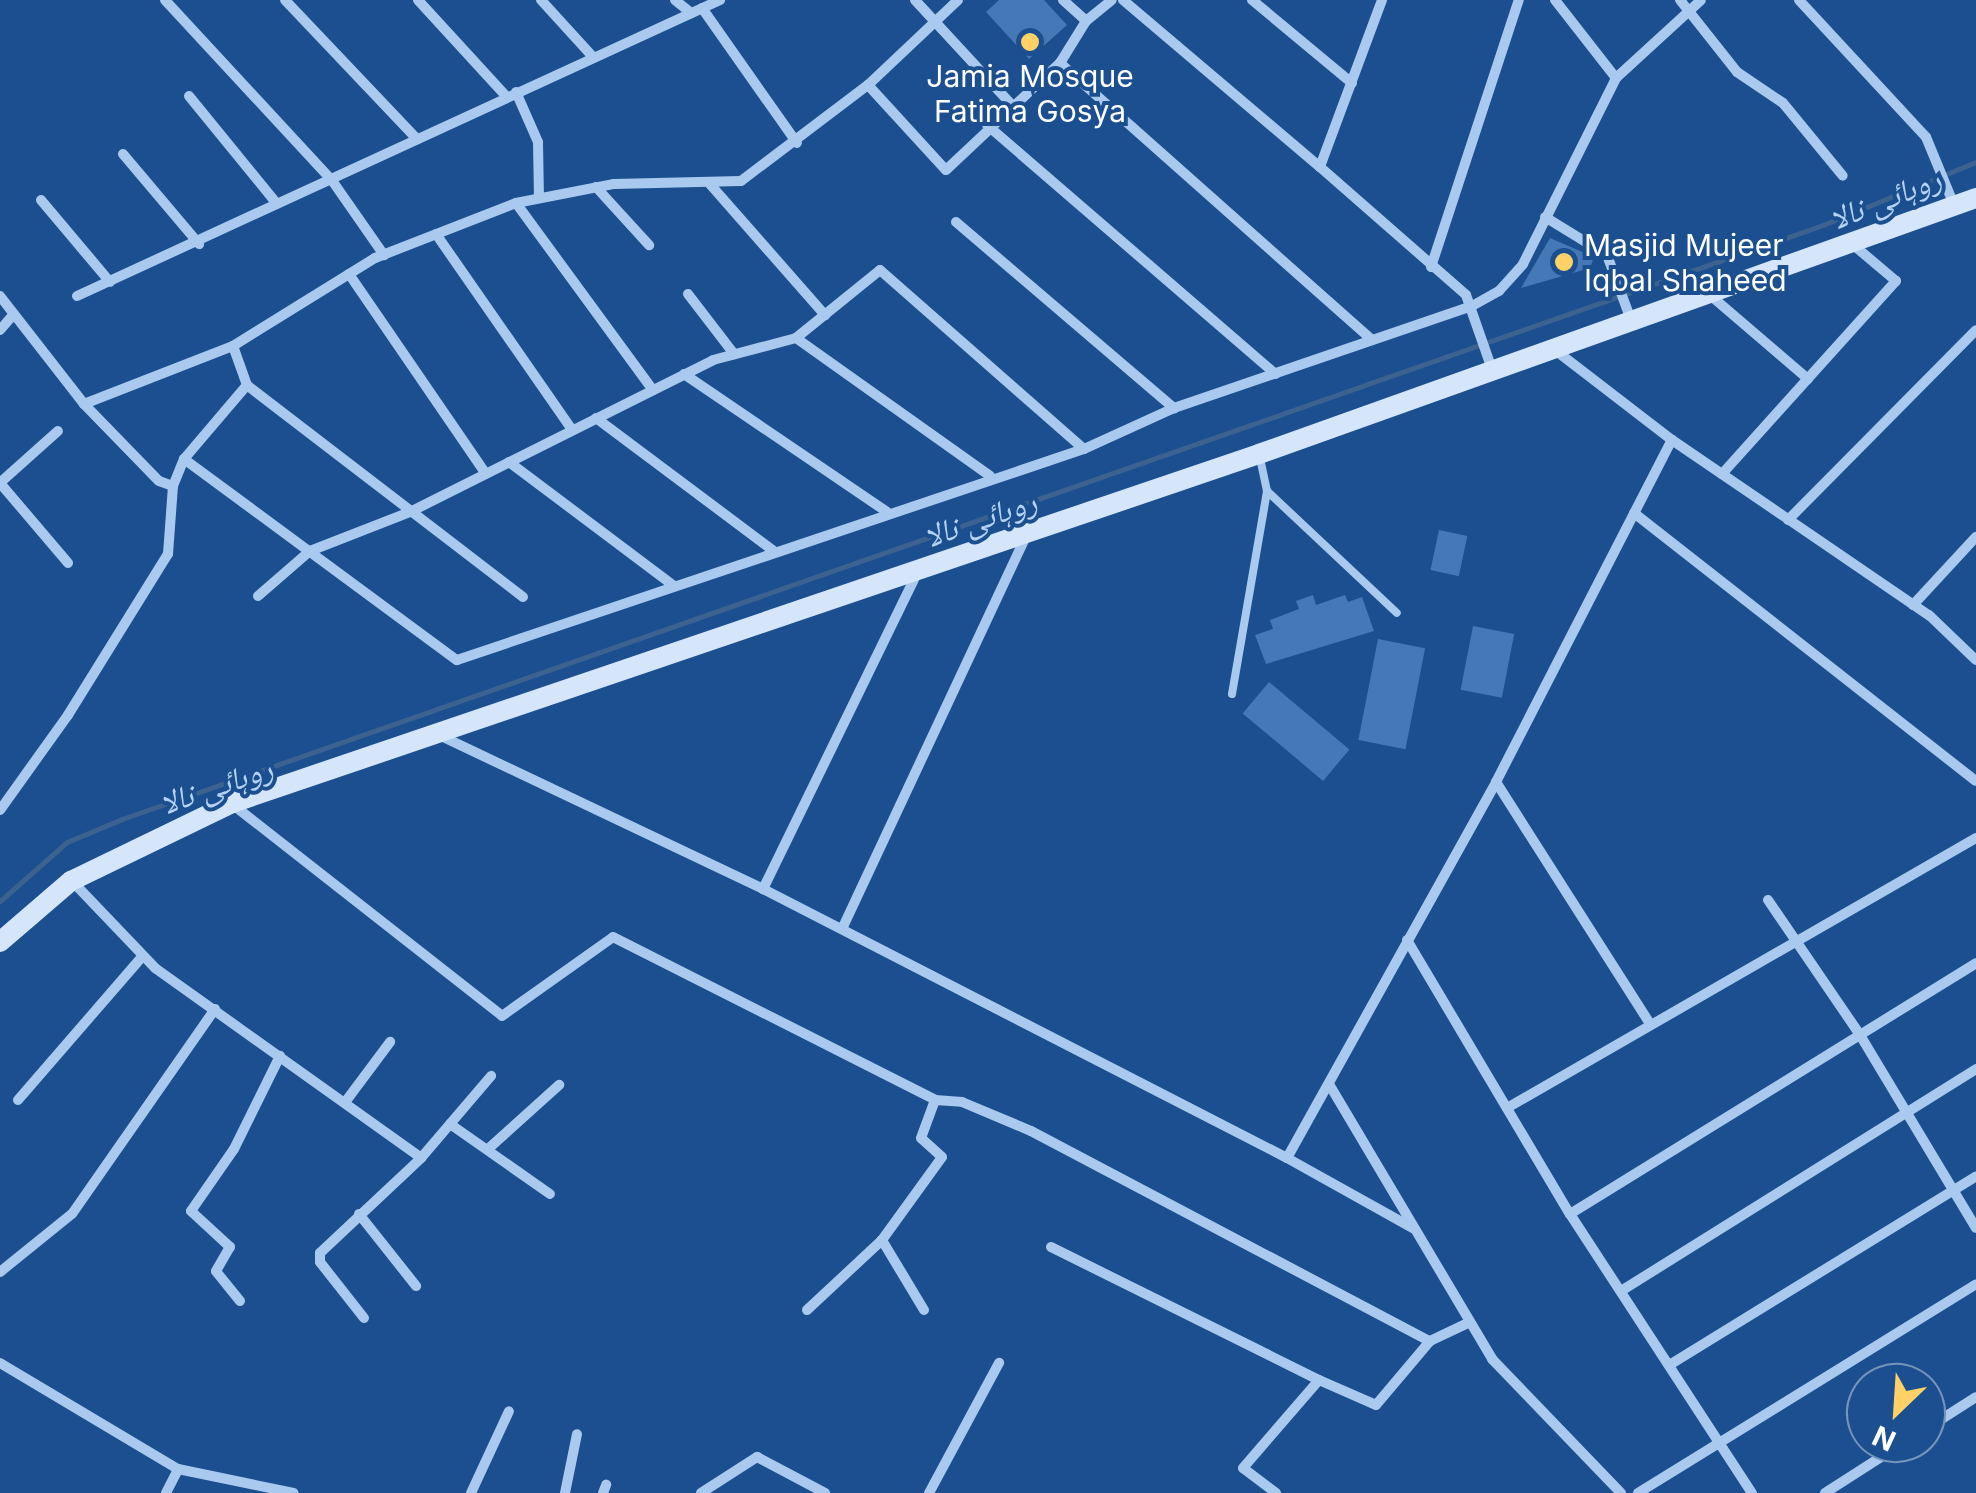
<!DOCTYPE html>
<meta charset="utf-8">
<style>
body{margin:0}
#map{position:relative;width:1976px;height:1493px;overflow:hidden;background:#1b4f8f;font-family:Inter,"Noto Naskh Arabic",sans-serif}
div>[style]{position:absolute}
.stream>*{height:5px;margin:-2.5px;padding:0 2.5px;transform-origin:2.5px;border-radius:2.5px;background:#3c6290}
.building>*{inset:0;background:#4478b7;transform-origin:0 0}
.lane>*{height:8px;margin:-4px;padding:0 4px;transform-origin:4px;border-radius:4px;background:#a9c9ee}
.street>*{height:10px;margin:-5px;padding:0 5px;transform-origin:5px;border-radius:5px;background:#a9c9ee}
.secondary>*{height:20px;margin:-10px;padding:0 10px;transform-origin:10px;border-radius:10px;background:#d6e6fa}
.dots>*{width:28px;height:28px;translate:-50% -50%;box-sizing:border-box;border:5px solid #1b4f8f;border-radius:50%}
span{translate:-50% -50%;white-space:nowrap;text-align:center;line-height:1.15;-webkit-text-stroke:8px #1b4f8f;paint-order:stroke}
.poi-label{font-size:30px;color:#fff}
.left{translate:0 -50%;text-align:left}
.water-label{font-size:32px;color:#b5d3f5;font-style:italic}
.north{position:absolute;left:1846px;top:1363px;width:100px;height:100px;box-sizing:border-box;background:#1b4f8f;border:2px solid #7695bc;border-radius:50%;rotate:205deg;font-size:28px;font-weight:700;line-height:40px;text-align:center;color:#fff}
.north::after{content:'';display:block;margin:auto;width:35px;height:45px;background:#ffd166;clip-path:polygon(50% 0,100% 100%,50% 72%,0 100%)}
</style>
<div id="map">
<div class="stream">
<i style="left:0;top:901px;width:89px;rotate:-41.4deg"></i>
<i style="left:67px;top:842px;width:60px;rotate:-22.7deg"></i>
<i style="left:122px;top:819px;width:1802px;rotate:-19.25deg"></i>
<i style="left:1823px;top:225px;width:165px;rotate:-22.4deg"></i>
</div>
<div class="building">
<i style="clip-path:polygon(999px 0,1044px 0,1067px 25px,1029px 59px,986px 12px)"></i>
<i style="clip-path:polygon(1550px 238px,1594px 257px,1590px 268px,1521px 288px)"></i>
<i style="left:1439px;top:530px;width:29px;height:41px;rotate:12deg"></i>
<i style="clip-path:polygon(1313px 595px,1316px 605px,1345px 595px,1348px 602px,1362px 597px,1374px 631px,1266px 664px,1255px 635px,1273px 629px,1270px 620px,1299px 609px,1296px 601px)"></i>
<i style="left:1473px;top:626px;width:42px;height:65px;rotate:11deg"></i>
<i style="left:1378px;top:639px;width:48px;height:103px;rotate:11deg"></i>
<i style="left:1269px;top:682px;width:105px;height:41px;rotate:40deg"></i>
</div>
<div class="lane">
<i style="left:1267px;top:491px;width:178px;rotate:43.2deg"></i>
<i style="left:1232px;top:694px;width:206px;rotate:-80.2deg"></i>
<i style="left:1267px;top:491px;width:34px;rotate:-102deg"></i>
</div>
<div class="street">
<i style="left:165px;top:0;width:244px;rotate:47.2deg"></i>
<i style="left:331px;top:179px;width:93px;rotate:55.1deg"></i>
<i style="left:285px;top:0;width:192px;rotate:46.5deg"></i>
<i style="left:418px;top:0;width:132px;rotate:47.5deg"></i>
<i style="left:541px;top:0;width:77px;rotate:47.6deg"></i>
<i style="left:675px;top:0;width:21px;rotate:39deg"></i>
<i style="left:915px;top:0;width:142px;rotate:47.3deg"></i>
<i style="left:958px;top:0;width:124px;rotate:136.6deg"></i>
<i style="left:868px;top:85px;width:115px;rotate:47.5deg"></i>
<i style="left:946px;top:170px;width:156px;rotate:-43.2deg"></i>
<i style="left:1060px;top:63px;width:49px;rotate:-58.2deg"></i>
<i style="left:1086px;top:21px;width:33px;rotate:-39deg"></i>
<i style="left:1063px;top:0;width:31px;rotate:42deg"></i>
<i style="left:1123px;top:0;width:258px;rotate:40.3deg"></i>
<i style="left:1252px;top:0;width:130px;rotate:39.7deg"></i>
<i style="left:1382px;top:0;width:178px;rotate:110.4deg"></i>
<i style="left:1320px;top:167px;width:194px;rotate:41.2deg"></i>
<i style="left:1466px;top:295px;width:82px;rotate:70.7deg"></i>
<i style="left:1555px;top:0;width:99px;rotate:52deg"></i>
<i style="left:1680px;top:0;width:92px;rotate:51.6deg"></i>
<i style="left:1737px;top:72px;width:55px;rotate:34deg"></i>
<i style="left:1783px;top:103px;width:94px;rotate:50.6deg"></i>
<i style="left:1799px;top:0;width:187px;rotate:47.2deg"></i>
<i style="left:1926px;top:137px;width:74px;rotate:67.6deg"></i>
<i style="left:702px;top:8px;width:165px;rotate:54.9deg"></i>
<i style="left:1060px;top:63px;width:417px;rotate:41.6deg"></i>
<i style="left:516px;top:92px;width:55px;rotate:66.3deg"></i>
<i style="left:538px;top:142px;width:56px;rotate:89deg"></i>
<i style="left:189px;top:96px;width:139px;rotate:50.8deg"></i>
<i style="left:987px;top:125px;width:381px;rotate:40.8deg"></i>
<i style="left:123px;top:154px;width:118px;rotate:49.8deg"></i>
<i style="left:709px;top:183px;width:176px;rotate:48.7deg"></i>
<i style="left:596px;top:187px;width:79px;rotate:47.6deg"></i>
<i style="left:41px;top:200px;width:107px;rotate:49.9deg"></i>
<i style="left:516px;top:203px;width:232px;rotate:53.8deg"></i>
<i style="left:1545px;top:217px;width:73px;rotate:31.5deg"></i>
<i style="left:1607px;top:255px;width:69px;rotate:69.7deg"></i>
<i style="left:956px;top:222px;width:287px;rotate:40.5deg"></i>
<i style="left:436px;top:234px;width:239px;rotate:55.2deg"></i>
<i style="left:1431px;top:267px;width:281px;rotate:-71.8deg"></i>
<i style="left:349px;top:274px;width:242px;rotate:55.6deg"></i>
<i style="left:688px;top:294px;width:76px;rotate:52.5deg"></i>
<i style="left:1710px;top:295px;width:129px;rotate:40.6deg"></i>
<i style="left:0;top:296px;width:137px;rotate:52.1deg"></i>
<i style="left:84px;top:404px;width:107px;rotate:45.8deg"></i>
<i style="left:159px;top:481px;width:15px;rotate:20deg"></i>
<i style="left:173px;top:486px;width:29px;rotate:-68deg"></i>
<i style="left:77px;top:296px;width:708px;rotate:-24.72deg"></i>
<i style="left:0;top:330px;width:21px;rotate:-49deg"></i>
<i style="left:796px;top:338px;width:108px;rotate:-39deg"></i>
<i style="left:880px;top:270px;width:271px;rotate:41.3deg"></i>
<i style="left:233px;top:346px;width:41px;rotate:70.3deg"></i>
<i style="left:1555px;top:350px;width:148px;rotate:37.6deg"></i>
<i style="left:1672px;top:440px;width:311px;rotate:34.3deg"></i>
<i style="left:1929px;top:615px;width:65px;rotate:43.8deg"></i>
<i style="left:684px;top:374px;width:245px;rotate:34.2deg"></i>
<i style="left:84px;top:404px;width:160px;rotate:-21.3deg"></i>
<i style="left:233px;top:346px;width:167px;rotate:-31.8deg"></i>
<i style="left:375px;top:258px;width:151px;rotate:-21.3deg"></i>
<i style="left:516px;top:203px;width:100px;rotate:-11deg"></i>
<i style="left:614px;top:184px;width:127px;rotate:-1.4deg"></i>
<i style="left:741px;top:181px;width:159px;rotate:-37.1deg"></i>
<i style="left:596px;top:418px;width:222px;rotate:36.8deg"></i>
<i style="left:509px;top:462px;width:206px;rotate:36.9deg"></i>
<i style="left:1722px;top:474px;width:260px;rotate:-48deg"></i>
<i style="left:1896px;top:281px;width:59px;rotate:-139.8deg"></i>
<i style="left:2px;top:481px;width:75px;rotate:-41.8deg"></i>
<i style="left:0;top:483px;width:105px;rotate:49.6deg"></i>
<i style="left:1634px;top:513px;width:434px;rotate:38.1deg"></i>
<i style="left:1788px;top:520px;width:267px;rotate:-45.3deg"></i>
<i style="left:258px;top:596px;width:69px;rotate:-40.9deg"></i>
<i style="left:310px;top:551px;width:107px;rotate:-21.3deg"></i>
<i style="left:410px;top:512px;width:339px;rotate:-26.6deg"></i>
<i style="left:713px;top:360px;width:86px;rotate:-14.8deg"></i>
<i style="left:796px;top:338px;width:238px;rotate:35.4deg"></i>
<i style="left:523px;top:597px;width:348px;rotate:-142.5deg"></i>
<i style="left:247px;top:385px;width:97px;rotate:130.4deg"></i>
<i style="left:184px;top:459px;width:339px;rotate:36.4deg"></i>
<i style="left:457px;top:660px;width:662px;rotate:-18.6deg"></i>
<i style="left:1084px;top:449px;width:99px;rotate:-24.5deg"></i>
<i style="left:1174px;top:408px;width:315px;rotate:-18.9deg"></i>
<i style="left:1472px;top:306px;width:31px;rotate:-29deg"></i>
<i style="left:1499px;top:291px;width:36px;rotate:-48deg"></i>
<i style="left:1523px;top:264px;width:208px;rotate:-63.4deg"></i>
<i style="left:1616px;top:78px;width:115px;rotate:-42.5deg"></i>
<i style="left:1913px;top:605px;width:93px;rotate:-47.2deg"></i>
<i style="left:439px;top:735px;width:359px;rotate:25.4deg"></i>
<i style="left:763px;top:889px;width:589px;rotate:27.17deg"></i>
<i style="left:1287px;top:1158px;width:430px;rotate:-60.9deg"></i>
<i style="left:1496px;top:782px;width:385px;rotate:-62.8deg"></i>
<i style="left:1496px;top:782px;width:287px;rotate:57.5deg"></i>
<i style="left:232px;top:804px;width:343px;rotate:38.1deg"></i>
<i style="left:502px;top:1016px;width:136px;rotate:-35.4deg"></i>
<i style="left:613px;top:937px;width:361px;rotate:26.8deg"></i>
<i style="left:935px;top:1100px;width:27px;rotate:4deg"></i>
<i style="left:962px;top:1102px;width:75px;rotate:22.8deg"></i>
<i style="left:1031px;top:1131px;width:451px;rotate:27.8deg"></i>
<i style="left:1430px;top:1341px;width:44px;rotate:-25.4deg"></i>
<i style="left:0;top:810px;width:117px;rotate:-54.4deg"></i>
<i style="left:68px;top:715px;width:190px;rotate:-58.2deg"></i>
<i style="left:168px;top:554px;width:68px;rotate:-85.8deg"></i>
<i style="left:72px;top:881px;width:120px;rotate:46.3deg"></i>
<i style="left:155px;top:968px;width:327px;rotate:35.5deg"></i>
<i style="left:763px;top:889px;width:354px;rotate:-64deg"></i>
<i style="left:1768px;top:900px;width:163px;rotate:55.7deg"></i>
<i style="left:1860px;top:1035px;width:225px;rotate:59deg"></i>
<i style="left:842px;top:929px;width:434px;rotate:-64.9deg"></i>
<i style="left:1407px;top:940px;width:319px;rotate:59.3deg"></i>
<i style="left:1570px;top:1214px;width:333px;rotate:56.9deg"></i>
<i style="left:1329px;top:1084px;width:320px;rotate:59.3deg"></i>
<i style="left:1492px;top:1359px;width:186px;rotate:46.1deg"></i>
<i style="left:18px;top:1100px;width:189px;rotate:-49.1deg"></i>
<i style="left:346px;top:1101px;width:74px;rotate:-53.3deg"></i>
<i style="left:1507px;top:1108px;width:541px;rotate:-29.93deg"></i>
<i style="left:450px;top:1124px;width:122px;rotate:35deg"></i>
<i style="left:488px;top:1149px;width:96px;rotate:-42deg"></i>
<i style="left:1287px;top:1158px;width:144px;rotate:29.1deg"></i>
<i style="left:359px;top:1214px;width:92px;rotate:51.6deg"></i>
<i style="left:1570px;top:1214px;width:477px;rotate:-31.7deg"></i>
<i style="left:1051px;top:1247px;width:299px;rotate:26.4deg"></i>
<i style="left:0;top:1272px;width:92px;rotate:-38.9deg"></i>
<i style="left:72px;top:1214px;width:250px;rotate:-55.1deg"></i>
<i style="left:1621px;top:1291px;width:419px;rotate:-32deg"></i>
<i style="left:240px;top:1301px;width:38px;rotate:-129deg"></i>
<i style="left:216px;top:1271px;width:28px;rotate:-60deg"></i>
<i style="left:230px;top:1247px;width:53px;rotate:-137.3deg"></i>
<i style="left:191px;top:1211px;width:75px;rotate:-55.3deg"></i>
<i style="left:234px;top:1149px;width:104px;rotate:-63.7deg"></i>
<i style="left:807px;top:1310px;width:103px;rotate:-43deg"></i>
<i style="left:924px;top:1310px;width:82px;rotate:-121deg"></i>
<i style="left:882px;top:1240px;width:102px;rotate:-54.1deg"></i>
<i style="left:942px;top:1157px;width:28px;rotate:-138deg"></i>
<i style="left:921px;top:1138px;width:40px;rotate:-69.8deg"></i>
<i style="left:364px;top:1318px;width:71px;rotate:-128.2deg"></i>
<i style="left:320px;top:1262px;width:9px;rotate:-90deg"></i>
<i style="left:320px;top:1253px;width:139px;rotate:-43.2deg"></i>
<i style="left:421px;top:1158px;width:108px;rotate:-49.5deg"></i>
<i style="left:0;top:1363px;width:207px;rotate:30.8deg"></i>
<i style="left:178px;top:1469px;width:118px;rotate:11.7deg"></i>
<i style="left:1671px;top:1364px;width:358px;rotate:-31.6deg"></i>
<i style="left:1926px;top:1429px;width:59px;rotate:-32.6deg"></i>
<i style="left:166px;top:1493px;width:27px;rotate:-63deg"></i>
<i style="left:471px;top:1493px;width:90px;rotate:-65.1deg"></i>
<i style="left:565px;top:1493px;width:60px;rotate:-78.5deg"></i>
<i style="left:603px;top:1493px;width:9px;rotate:-69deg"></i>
<i style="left:701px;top:1493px;width:67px;rotate:-32.7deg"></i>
<i style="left:757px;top:1457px;width:77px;rotate:27.9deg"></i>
<i style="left:929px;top:1493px;width:148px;rotate:-61.7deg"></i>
<i style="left:1276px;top:1493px;width:41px;rotate:-142.9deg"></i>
<i style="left:1243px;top:1468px;width:116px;rotate:-49.2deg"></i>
<i style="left:1319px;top:1380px;width:62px;rotate:23.7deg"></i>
<i style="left:1376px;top:1405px;width:84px;rotate:-49.8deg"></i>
<i style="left:1638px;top:1493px;width:397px;rotate:-31.7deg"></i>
<i style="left:1825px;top:1493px;width:93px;rotate:-32.7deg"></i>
</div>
<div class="secondary">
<i style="left:0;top:942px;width:94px;rotate:-40.7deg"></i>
<i style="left:71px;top:881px;width:179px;rotate:-25.8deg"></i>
<i style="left:232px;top:803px;width:1085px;rotate:-18.77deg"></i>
<i style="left:1259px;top:454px;width:761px;rotate:-19.65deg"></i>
</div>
<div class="dots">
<i style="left:1030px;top:42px;background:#ffd166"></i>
<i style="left:1564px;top:262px;background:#ffd166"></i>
</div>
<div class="poi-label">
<span style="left:1030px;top:93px">Jamia Mosque<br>Fatima Gosya</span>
<span class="left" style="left:1584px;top:262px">Masjid Mujeer<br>Iqbal Shaheed</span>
</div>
<div class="water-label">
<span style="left:1885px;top:199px;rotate:-22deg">روہائی نالا</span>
<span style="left:980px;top:519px;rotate:-19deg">روہائی نالا</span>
<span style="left:216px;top:786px;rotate:-19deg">روہائی نالا</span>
</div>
<div class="north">N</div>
</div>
